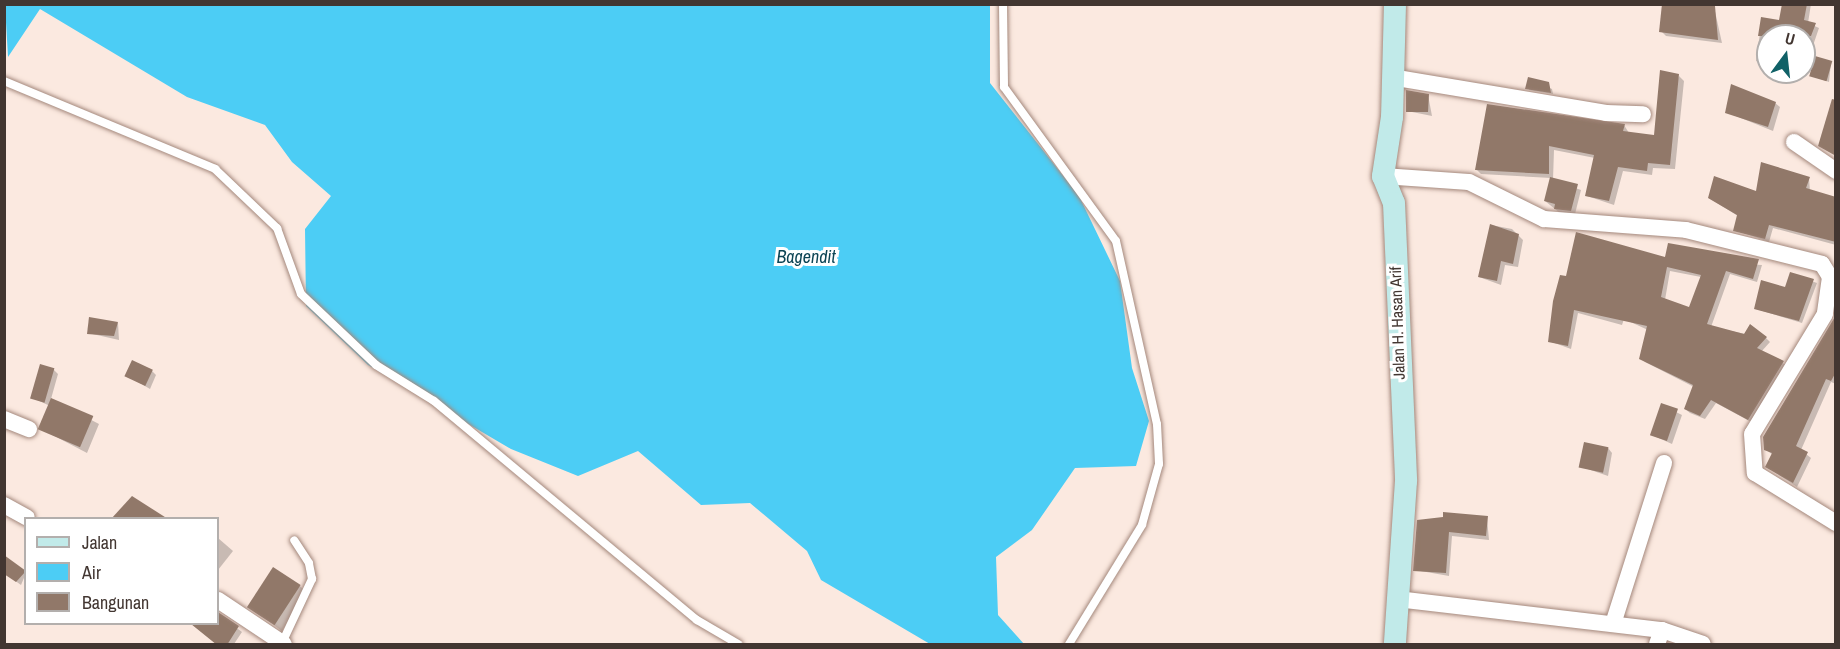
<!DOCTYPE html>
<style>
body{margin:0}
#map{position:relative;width:1840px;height:649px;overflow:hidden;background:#fbe9e0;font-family:"Archivo Narrow",sans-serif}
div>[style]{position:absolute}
.water>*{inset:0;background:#4ccdf5}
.shadow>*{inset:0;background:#0003}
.building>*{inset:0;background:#917869;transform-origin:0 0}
.roads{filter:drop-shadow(0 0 2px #a4887c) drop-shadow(0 0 2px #a4887c)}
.service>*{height:8px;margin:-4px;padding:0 4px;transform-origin:4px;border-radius:4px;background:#fff}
.minor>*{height:16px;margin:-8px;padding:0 8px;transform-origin:8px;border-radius:8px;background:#fff}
.secondary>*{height:22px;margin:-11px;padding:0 11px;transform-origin:11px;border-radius:11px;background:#c1eae9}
span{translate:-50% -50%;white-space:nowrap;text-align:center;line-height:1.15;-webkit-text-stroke:6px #fff;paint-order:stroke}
.street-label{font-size:16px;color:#423631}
.water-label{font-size:18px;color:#0d4555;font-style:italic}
.frame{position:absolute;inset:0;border:6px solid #423631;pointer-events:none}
.legend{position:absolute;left:24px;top:517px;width:195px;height:108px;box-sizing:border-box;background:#fff;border:2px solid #b3afad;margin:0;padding:8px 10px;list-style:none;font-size:18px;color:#423631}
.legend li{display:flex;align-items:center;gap:12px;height:30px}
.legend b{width:30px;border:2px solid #b3afad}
.north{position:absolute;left:1756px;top:24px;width:60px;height:60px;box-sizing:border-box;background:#fff;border:2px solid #b3afad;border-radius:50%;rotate:15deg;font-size:16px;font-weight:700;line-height:24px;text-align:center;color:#423631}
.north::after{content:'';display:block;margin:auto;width:21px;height:27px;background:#106167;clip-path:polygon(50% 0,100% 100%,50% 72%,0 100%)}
</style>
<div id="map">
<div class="water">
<i style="clip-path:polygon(5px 5px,990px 5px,990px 83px,1079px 196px,1120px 281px,1132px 368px,1149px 421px,1136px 466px,1075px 468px,1032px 530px,996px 557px,998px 615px,1024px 644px,930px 644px,821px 580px,807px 551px,750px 503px,701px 505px,638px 451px,578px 476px,511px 449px,368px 365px,306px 306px,305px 229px,331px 196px,292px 162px,265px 125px,187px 97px,40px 9px,8px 57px)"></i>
</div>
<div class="shadow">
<i style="clip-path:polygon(1664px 4px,1714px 7px,1722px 43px,1666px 36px,1661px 31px)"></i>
<i style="clip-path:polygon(1783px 4px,1811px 4px,1808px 23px,1819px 28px,1805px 69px,1804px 36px,1768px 36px,1768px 65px,1756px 61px,1762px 19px,1780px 22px)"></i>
<i style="clip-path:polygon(1831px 62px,1829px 82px,1812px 76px)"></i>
<i style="clip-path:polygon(1679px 76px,1684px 81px,1675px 169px,1653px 168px,1652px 175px,1623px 171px,1614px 205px,1587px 196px,1595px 158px,1554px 150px,1553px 180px,1581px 190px,1575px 214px,1560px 213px,1545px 201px,1551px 178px,1481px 174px,1476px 169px,1488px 105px,1624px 125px,1629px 133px,1655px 137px)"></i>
<i style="clip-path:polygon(1529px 79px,1552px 89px,1553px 94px,1529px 90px)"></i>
<i style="clip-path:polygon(1428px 95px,1432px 116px,1407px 111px)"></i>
<i style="clip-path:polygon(1775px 103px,1780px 107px,1773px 131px,1726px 112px)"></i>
<i style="clip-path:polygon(1762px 163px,1809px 178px,1810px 191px,1836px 199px,1836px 245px,1773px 228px,1769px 242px,1735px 230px,1738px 216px,1709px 198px,1758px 193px)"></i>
<i style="clip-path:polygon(1491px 225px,1512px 229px,1523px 240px,1518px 267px,1505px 265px,1501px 285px,1479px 277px)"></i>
<i style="clip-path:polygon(evenodd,1666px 259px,1762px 265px,1757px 282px,1730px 274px,1711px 327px,1766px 338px,1770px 342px,1761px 352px,1788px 366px,1753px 423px,1716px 403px,1705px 419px,1690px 413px,1685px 409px,1694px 387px,1645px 362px,1641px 358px,1648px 330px,1624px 319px,1622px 325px,1578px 313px,1571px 349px,1549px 341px,1567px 278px,1666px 259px,1670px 271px,1701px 277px,1690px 309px,1665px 300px,1670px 271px)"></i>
<i style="clip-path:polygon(1791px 274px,1817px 283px,1802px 323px,1756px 309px,1786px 288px)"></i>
<i style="clip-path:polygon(1836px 316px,1836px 384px,1831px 382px,1801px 450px,1811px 458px,1797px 487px,1767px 467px,1773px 455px,1765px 449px)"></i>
<i style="clip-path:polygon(118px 323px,119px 340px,88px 333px)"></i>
<i style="clip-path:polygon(53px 369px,58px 374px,51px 399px,99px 424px,87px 453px,41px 429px,50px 406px,33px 398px)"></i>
<i style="clip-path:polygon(152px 371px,156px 375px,150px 389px,126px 375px)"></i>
<i style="clip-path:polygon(1662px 405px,1682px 415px,1672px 444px,1652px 435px)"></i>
<i style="clip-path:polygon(1608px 448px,1612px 453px,1608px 476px,1582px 467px)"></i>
<i style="clip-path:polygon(1487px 518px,1489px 540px,1452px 536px,1449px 576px,1415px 570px,1418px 521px)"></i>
<i style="clip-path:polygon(218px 538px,233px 551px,218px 570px)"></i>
<i style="clip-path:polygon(4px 557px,26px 573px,21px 585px,4px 573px)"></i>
<i style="clip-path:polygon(300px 586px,307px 593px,282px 631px,252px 609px)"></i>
<i style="clip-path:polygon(218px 614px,242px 632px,234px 644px,218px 644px,200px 629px,203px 624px,218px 624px)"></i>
</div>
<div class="building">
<i style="clip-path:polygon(1662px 4px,1715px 6px,1718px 40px,1659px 32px)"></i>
<i style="clip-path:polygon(1782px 4px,1807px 4px,1804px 20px,1816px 23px,1811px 36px,1758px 36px,1761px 17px,1779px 20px)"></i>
<i style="left:1815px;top:56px;width:18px;height:21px;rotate:16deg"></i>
<i style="clip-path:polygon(1660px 70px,1679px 74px,1670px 165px,1648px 163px,1647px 171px,1618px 167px,1609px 201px,1585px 196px,1594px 155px,1549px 146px,1549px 174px,1475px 170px,1487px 104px,1625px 124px,1623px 131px,1654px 135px)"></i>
<i style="clip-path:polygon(1528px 77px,1549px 82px,1551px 93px,1525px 89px)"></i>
<i style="clip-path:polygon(1731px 84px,1776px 102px,1768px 127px,1725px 113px)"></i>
<i style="clip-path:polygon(1406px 90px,1429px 94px,1428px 112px,1406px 112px)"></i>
<i style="clip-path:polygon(1832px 99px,1836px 100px,1836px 156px,1818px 146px)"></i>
<i style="clip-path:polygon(1761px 162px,1810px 177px,1806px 188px,1836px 197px,1836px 242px,1769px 225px,1765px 239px,1733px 231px,1737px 215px,1708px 198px,1714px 176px,1756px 191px)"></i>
<i style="clip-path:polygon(1550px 177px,1578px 184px,1571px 211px,1554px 209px,1555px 204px,1544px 201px)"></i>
<i style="clip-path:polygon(1490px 224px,1519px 234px,1513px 264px,1501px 261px,1497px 281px,1478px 277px)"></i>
<i style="clip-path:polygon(evenodd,1576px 232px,1665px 257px,1668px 243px,1759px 259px,1753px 279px,1726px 271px,1707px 324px,1744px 334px,1750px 324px,1767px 337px,1757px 348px,1784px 361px,1748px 420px,1711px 400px,1700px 416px,1684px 409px,1693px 385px,1639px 359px,1647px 326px,1574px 310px,1568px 346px,1548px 342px,1553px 301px,1560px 275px,1566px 276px,1576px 232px,1667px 267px,1701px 275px,1689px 307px,1661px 297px,1667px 267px)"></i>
<i style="clip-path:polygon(1790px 272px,1814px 279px,1799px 321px,1754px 309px,1761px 280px,1785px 287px)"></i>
<i style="clip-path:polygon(1836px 315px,1836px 372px,1831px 381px,1826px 379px,1796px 446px,1808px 452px,1793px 483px,1765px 467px,1772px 453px,1764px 450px,1763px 437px)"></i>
<i style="clip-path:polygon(89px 317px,118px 322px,114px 336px,87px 334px)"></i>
<i style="left:132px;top:360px;width:23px;height:18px;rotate:25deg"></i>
<i style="left:40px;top:364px;width:15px;height:36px;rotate:16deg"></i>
<i style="left:51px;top:398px;width:46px;height:34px;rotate:23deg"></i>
<i style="left:1661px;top:403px;width:18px;height:34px;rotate:19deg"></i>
<i style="left:1584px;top:442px;width:25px;height:26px;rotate:12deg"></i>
<i style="clip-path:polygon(132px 496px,168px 519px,111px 519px)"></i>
<i style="clip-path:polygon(1443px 512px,1488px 516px,1486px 536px,1449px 532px,1446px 573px,1413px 571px,1417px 520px,1443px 517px)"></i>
<i style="clip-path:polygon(4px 555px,26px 571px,16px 582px,4px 574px)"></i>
<i style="left:273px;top:567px;width:33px;height:48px;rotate:33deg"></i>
<i style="clip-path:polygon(218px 612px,239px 626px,227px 645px,217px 645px,191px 624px,218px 624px)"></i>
</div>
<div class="roads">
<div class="service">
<i style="left:1003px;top:4px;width:83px;rotate:89.3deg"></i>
<i style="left:1004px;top:87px;width:190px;rotate:54deg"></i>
<i style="left:1116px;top:241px;width:188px;rotate:77.4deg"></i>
<i style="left:1157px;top:424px;width:40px;rotate:87.1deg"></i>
<i style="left:1159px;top:464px;width:63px;rotate:105.6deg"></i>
<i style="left:1142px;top:525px;width:140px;rotate:121.5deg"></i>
<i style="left:4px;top:81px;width:229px;rotate:22.6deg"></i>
<i style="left:215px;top:169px;width:86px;rotate:43.6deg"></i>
<i style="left:277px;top:228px;width:70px;rotate:70deg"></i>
<i style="left:301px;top:294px;width:103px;rotate:43.4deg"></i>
<i style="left:376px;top:365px;width:68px;rotate:31.8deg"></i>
<i style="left:434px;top:401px;width:342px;rotate:39.8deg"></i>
<i style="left:697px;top:620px;width:48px;rotate:30.3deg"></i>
<i style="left:282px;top:643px;width:71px;rotate:-64.9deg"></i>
<i style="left:312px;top:579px;width:16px;rotate:-101deg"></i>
<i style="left:309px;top:563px;width:27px;rotate:-123deg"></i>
</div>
<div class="minor">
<i style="left:1391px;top:77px;width:218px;rotate:9.5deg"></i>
<i style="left:1606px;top:113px;width:37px;rotate:2deg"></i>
<i style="left:1794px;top:142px;width:51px;rotate:34.6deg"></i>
<i style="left:1383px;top:176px;width:86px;rotate:4deg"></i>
<i style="left:1469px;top:182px;width:84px;rotate:26.3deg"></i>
<i style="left:1544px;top:219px;width:142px;rotate:4.4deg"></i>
<i style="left:1686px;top:230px;width:140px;rotate:14deg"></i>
<i style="left:1822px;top:264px;width:15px;rotate:58deg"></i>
<i style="left:1830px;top:277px;width:37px;rotate:98deg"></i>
<i style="left:1825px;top:314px;width:140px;rotate:121.3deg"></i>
<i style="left:1752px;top:434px;width:39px;rotate:86deg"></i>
<i style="left:1755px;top:473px;width:95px;rotate:31.7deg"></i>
<i style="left:4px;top:419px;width:27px;rotate:22deg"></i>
<i style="left:4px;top:505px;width:26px;rotate:29deg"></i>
<i style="left:1397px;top:599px;width:267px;rotate:6.7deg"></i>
<i style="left:1662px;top:630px;width:43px;rotate:18.9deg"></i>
<i style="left:218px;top:600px;width:79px;rotate:33.7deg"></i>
<i style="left:1613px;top:624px;width:169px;rotate:-72.4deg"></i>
<i style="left:1657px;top:644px;width:15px;rotate:-70deg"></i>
</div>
<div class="secondary">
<i style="left:1395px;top:4px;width:113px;rotate:91.5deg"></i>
<i style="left:1392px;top:117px;width:60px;rotate:98.7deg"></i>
<i style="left:1383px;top:176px;width:29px;rotate:68deg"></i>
<i style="left:1394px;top:203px;width:278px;rotate:87.5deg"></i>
<i style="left:1406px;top:481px;width:163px;rotate:93.9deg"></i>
</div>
</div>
<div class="street-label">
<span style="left:1397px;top:323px;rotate:-92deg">Jalan H. Hasan Arif</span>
</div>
<div class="water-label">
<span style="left:806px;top:257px">Bagendit</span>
</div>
<div class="frame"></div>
<ul class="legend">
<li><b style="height:8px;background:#c1eae9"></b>Jalan</li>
<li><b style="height:16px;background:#4ccdf5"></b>Air</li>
<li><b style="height:16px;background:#917869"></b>Bangunan</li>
</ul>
<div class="north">U</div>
</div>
